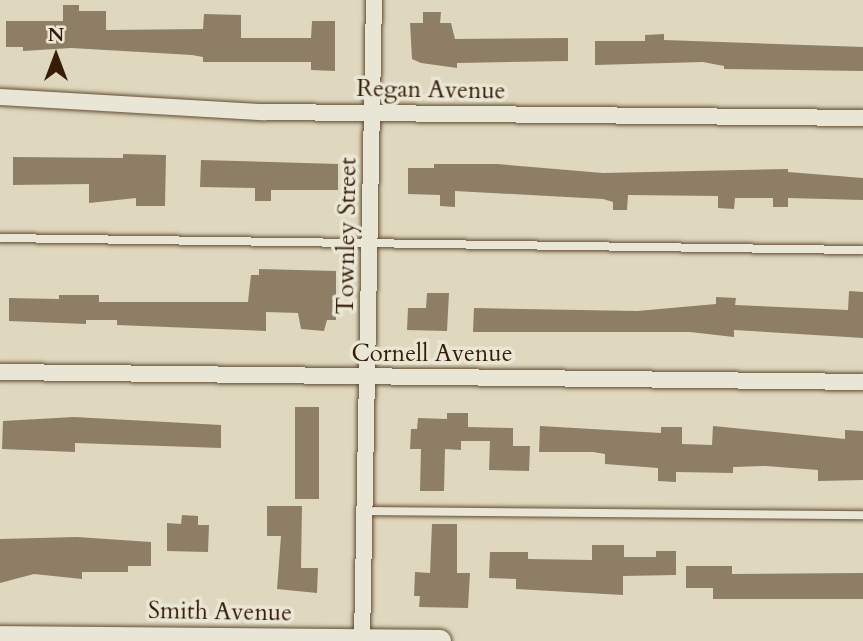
<!DOCTYPE html>
<style>
body{margin:0}
#map{position:relative;width:863px;height:641px;overflow:hidden;background:#dfd8be;font-family:Cardo,serif}
div>[style]{position:absolute}
.building>*{inset:0;background:#8e7e65;transform-origin:0 0}
.roads{filter:drop-shadow(0 0 2px #614c33) drop-shadow(0 0 2px #614c33)}
.lane>*{height:8px;margin:-4px;padding:0 4px;transform-origin:4px;border-radius:4px;background:#eae6d5}
.street>*{height:16px;margin:-8px;padding:0 8px;transform-origin:8px;border-radius:8px;background:#eae6d5}
.secondary>*{height:23px;margin:-11.5px;padding:0 11.5px;transform-origin:11.5px;border-radius:11.5px;background:#eae6d5}
span{translate:-50% -50%;white-space:nowrap;text-align:center;line-height:1.15;-webkit-text-stroke:7px #eae6d5;paint-order:stroke}
.street-label{font-size:24px;color:#371d05}
.north{position:absolute;left:21px;top:21px;width:70px;height:70px;-webkit-text-stroke:5px #eae6d5;paint-order:stroke;rotate:0deg;font-size:19px;font-weight:700;line-height:28px;text-align:center;color:#371d05}
.north::after{content:'';display:block;margin:auto;width:24px;height:32px;background:#371d05;clip-path:polygon(50% 0,100% 100%,50% 72%,0 100%)}
</style>
<div id="map">
<div class="building">
<i style="clip-path:polygon(63px 5px,79px 5px,79px 11px,106px 11px,106px 30px,203px 29px,204px 14px,241px 15px,241px 38px,311px 38px,312px 21px,335px 21px,335px 71px,311px 70px,311px 62px,203px 62px,203px 57px,192px 55px,71px 48px,23px 51px,23px 47px,6px 47px,6px 21px,63px 21px)"></i>
<i style="clip-path:polygon(423px 12px,441px 12px,440px 23px,451px 23px,455px 39px,568px 38px,568px 61px,457px 63px,457px 68px,421px 63px,412px 59px,410px 23px,423px 23px)"></i>
<i style="clip-path:polygon(664px 34px,664px 40px,863px 47px,863px 71px,724px 69px,724px 66px,703px 62px,595px 65px,595px 41px,645px 41px,645px 35px)"></i>
<i style="clip-path:polygon(123px 154px,166px 155px,165px 206px,136px 206px,136px 198px,89px 203px,89px 184px,13px 185px,13px 157px,123px 158px)"></i>
<i style="clip-path:polygon(201px 160px,338px 164px,338px 190px,271px 190px,271px 201px,255px 201px,255px 188px,200px 187px)"></i>
<i style="clip-path:polygon(434px 164px,497px 164px,603px 173px,788px 169px,788px 172px,863px 178px,863px 200px,788px 198px,788px 207px,773px 207px,773px 198px,735px 198px,734px 209px,718px 208px,718px 196px,628px 195px,627px 210px,613px 210px,613px 202px,603px 199px,455px 191px,455px 207px,440px 206px,440px 195px,408px 194px,408px 168px,434px 168px)"></i>
<i style="clip-path:polygon(259px 269px,336px 271px,336px 320px,327px 320px,324px 331px,301px 329px,298px 313px,266px 312px,266px 331px,117px 325px,117px 320px,86px 320px,86px 324px,9px 321px,9px 298px,59px 299px,59px 295px,99px 295px,99px 302px,248px 302px,251px 275px,259px 275px)"></i>
<i style="clip-path:polygon(849px 291px,863px 292px,863px 338px,734px 330px,734px 337px,690px 332px,473px 332px,474px 308px,637px 311px,716px 304px,716px 297px,736px 298px,735px 305px,848px 310px)"></i>
<i style="clip-path:polygon(427px 293px,449px 293px,447px 331px,407px 330px,408px 308px,426px 308px)"></i>
<i style="left:295px;top:407px;width:24px;height:92px"></i>
<i style="clip-path:polygon(447px 413px,468px 413px,468px 427px,513px 428px,513px 446px,530px 446px,529px 471px,489px 470px,490px 441px,461px 441px,461px 450px,445px 449px,444px 491px,420px 491px,421px 449px,410px 449px,411px 429px,417px 429px,418px 418px,447px 419px)"></i>
<i style="clip-path:polygon(74px 417px,221px 425px,221px 448px,75px 443px,75px 452px,2px 449px,3px 421px)"></i>
<i style="clip-path:polygon(540px 426px,661px 433px,661px 427px,682px 427px,682px 444px,712px 445px,713px 426px,845px 439px,845px 430px,863px 431px,863px 480px,818px 481px,818px 470px,766px 466px,733px 467px,733px 473px,676px 472px,676px 482px,658px 481px,658px 468px,605px 464px,605px 454px,593px 452px,539px 452px)"></i>
<i style="clip-path:polygon(267px 506px,302px 506px,301px 568px,318px 568px,317px 593px,277px 589px,281px 536px,267px 536px)"></i>
<i style="clip-path:polygon(182px 515px,198px 516px,198px 525px,209px 525px,208px 552px,167px 551px,167px 523px,181px 524px)"></i>
<i style="clip-path:polygon(432px 524px,457px 524px,457px 573px,470px 573px,468px 608px,419px 607px,420px 596px,414px 596px,415px 572px,430px 573px)"></i>
<i style="clip-path:polygon(77px 537px,151px 542px,151px 566px,128px 566px,128px 572px,82px 572px,82px 579px,34px 574px,0 583px,0 539px)"></i>
<i style="clip-path:polygon(592px 545px,624px 545px,624px 557px,656px 557px,656px 551px,676px 551px,676px 575px,623px 576px,623px 595px,516px 589px,516px 579px,489px 578px,490px 552px,528px 552px,528px 559px,592px 560px)"></i>
<i style="clip-path:polygon(686px 566px,732px 566px,732px 574px,863px 573px,863px 599px,713px 599px,713px 588px,686px 588px)"></i>
</div>
<div class="roads">
<div class="lane">
<i style="left:0;top:238px;width:863px;rotate:0.8deg"></i>
<i style="left:366px;top:511px;width:497px;rotate:0.5deg"></i>
</div>
<div class="street">
<i style="left:0;top:97px;width:264px;rotate:3.3deg"></i>
<i style="left:264px;top:112px;width:599px;rotate:0.57deg"></i>
<i style="left:0;top:372px;width:863px;rotate:0.66deg"></i>
<i style="left:362px;top:640px;width:640px;rotate:-88.93deg"></i>
</div>
<div class="secondary">
<i style="left:0;top:637px;width:439px;rotate:0.5deg"></i>
</div>
</div>
<div class="street-label">
<span style="left:431px;top:90px;rotate:1deg">Regan Avenue</span>
<span style="left:347px;top:236px;rotate:-89deg">Townley Street</span>
<span style="left:432px;top:354px">Cornell Avenue</span>
<span style="left:220px;top:612px;rotate:1deg">Smith Avenue</span>
</div>
<div class="north">N</div>
</div>
